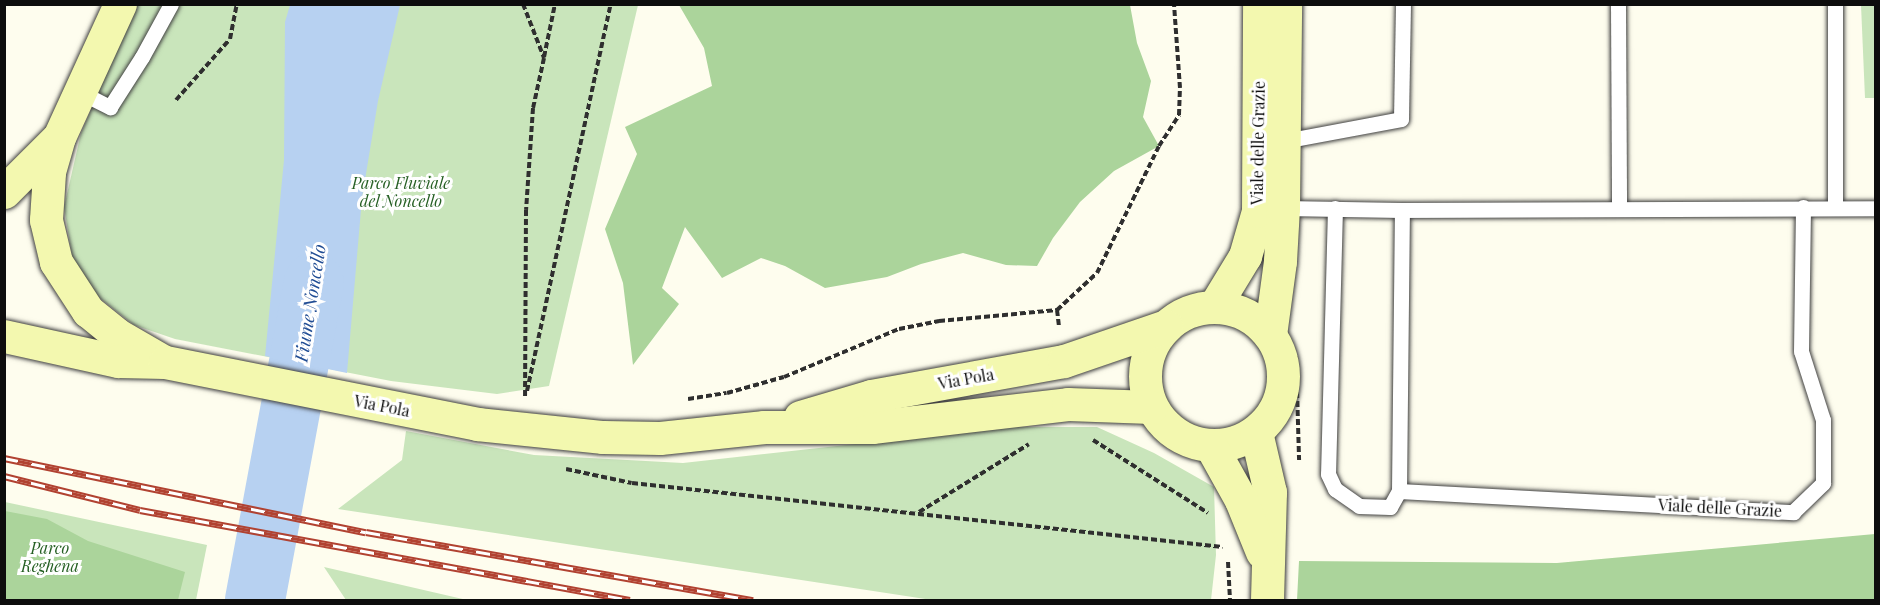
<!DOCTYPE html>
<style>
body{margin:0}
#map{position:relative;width:1880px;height:605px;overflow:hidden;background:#fefdee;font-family:"Playfair Display",serif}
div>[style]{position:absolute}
.green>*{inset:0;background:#c9e5bb}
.forest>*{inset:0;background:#abd49b}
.water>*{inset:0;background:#b7d1f1}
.river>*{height:60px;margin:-30px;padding:0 30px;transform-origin:30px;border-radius:30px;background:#b7d1f1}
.path>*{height:4px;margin-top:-2px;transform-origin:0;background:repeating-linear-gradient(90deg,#2f2f2f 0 6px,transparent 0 9px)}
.roads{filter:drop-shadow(0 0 2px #404040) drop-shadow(0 0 2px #404040)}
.lane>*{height:15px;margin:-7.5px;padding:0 7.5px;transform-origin:7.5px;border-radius:7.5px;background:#fff}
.secondary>*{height:33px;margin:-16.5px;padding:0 16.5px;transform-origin:16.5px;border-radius:16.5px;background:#f3f8af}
.secondary>.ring{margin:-16.5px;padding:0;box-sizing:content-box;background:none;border:33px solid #f3f8af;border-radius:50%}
.rail>*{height:7px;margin-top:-3.5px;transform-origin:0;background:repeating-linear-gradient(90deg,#fff 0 14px,#b14231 0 28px);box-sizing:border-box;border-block:2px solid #b14231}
span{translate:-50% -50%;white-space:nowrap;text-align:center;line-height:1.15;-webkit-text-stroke:6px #fff;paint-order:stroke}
.street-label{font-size:16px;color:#0d0d0d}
.park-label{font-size:16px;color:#255f23;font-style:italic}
.water-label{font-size:18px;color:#214d94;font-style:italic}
.frame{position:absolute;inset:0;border:6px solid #0d0d0d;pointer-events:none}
</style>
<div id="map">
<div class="green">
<i style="clip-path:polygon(136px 5px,638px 5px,549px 386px,497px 394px,391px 381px,175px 339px,134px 325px,96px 295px,72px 256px,64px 207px,81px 133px)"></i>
<i style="clip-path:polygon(1861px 5px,1875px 5px,1875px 98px,1865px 98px)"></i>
<i style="clip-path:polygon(1010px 427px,1097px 427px,1154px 453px,1214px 487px,1216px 555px,1211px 600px,932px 600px,338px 509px,402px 460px,406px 431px,534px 455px,683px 463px)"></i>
<i style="clip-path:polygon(5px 502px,207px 545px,196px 600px,5px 600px)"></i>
<i style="clip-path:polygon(324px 567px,467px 600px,346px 600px)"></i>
</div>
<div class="forest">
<i style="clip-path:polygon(679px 5px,1130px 5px,1137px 43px,1151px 81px,1143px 117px,1159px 146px,1114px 171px,1080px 202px,1053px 238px,1037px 266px,1006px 265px,963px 253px,921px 264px,887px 277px,825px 288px,785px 266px,761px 258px,722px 278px,685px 227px,662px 288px,679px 304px,633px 365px,623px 283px,605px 229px,637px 154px,625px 127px,712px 86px,704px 48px)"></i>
<i style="clip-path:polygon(5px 511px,47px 519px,88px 541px,185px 572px,178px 600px,5px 600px)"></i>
<i style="clip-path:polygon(1875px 534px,1875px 600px,1297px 600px,1299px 561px,1557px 563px)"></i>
</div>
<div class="water">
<i style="clip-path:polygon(290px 5px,400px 5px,378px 101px,362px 198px,347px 373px,265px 356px,284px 160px,285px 22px)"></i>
</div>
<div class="river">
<i style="left:255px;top:600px;width:323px;rotate:-79.5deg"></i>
</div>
<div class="path">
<i style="left:523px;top:4px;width:58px;rotate:68.7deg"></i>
<i style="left:544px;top:58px;width:51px;rotate:102.4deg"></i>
<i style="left:533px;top:108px;width:102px;rotate:93.9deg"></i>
<i style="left:526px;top:210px;width:187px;rotate:90.3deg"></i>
<i style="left:544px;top:57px;width:54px;rotate:-78.3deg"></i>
<i style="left:176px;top:100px;width:81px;rotate:-48.5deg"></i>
<i style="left:230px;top:39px;width:36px;rotate:-79deg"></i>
<i style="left:1057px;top:310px;width:17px;rotate:83deg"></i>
<i style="left:1296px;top:356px;width:104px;rotate:88.3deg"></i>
<i style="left:527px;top:391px;width:396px;rotate:-77.8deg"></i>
<i style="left:688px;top:399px;width:39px;rotate:-9deg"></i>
<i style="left:727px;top:393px;width:59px;rotate:-15.7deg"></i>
<i style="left:784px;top:377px;width:125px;rotate:-22.7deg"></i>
<i style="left:899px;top:329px;width:41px;rotate:-11.3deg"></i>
<i style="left:939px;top:321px;width:119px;rotate:-5.3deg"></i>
<i style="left:1057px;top:310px;width:54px;rotate:-42.8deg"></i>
<i style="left:1097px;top:273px;width:141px;rotate:-64deg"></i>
<i style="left:1159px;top:146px;width:37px;rotate:-57deg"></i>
<i style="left:1179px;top:115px;width:27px;rotate:-88deg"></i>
<i style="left:1180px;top:88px;width:84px;rotate:-94.1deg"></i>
<i style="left:1093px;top:440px;width:136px;rotate:32.4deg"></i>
<i style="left:566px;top:469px;width:67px;rotate:12deg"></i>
<i style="left:632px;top:483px;width:594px;rotate:6.18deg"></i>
<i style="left:919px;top:512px;width:129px;rotate:-31.7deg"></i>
<i style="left:1228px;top:562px;width:38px;rotate:87deg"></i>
</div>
<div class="roads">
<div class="lane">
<i style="left:1618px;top:4px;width:203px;rotate:89.7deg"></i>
<i style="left:1835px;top:4px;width:204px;rotate:90deg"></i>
<i style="left:80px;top:92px;width:34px;rotate:27deg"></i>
<i style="left:110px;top:107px;width:59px;rotate:-57.4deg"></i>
<i style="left:142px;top:57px;width:60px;rotate:-61.3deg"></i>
<i style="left:1284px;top:141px;width:119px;rotate:-10.6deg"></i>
<i style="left:1401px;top:119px;width:115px;rotate:-89deg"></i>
<i style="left:1283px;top:208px;width:119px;rotate:1deg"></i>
<i style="left:1402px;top:210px;width:474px;rotate:-0.2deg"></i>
<i style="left:1335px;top:208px;width:266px;rotate:91.5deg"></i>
<i style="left:1328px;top:474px;width:17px;rotate:65deg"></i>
<i style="left:1335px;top:489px;width:29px;rotate:35deg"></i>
<i style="left:1359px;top:506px;width:31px;rotate:2deg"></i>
<i style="left:1390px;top:507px;width:18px;rotate:-61deg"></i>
<i style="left:1399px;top:491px;width:281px;rotate:-89.4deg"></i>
<i style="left:1399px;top:491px;width:395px;rotate:3.1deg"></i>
<i style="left:1793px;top:512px;width:42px;rotate:-44deg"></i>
<i style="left:1823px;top:483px;width:63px;rotate:-90deg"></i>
<i style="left:1823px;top:420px;width:72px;rotate:-107.7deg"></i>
<i style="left:1801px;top:351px;width:144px;rotate:-89.2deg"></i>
</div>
<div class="secondary">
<i style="left:120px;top:4px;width:146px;rotate:114.6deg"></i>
<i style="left:59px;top:137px;width:37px;rotate:106deg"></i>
<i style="left:49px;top:173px;width:47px;rotate:93.7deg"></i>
<i style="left:46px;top:220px;width:43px;rotate:76.6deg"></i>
<i style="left:56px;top:262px;width:59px;rotate:56.9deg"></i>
<i style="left:88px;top:311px;width:36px;rotate:39deg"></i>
<i style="left:116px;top:334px;width:52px;rotate:30deg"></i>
<i style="left:4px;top:192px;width:74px;rotate:-45deg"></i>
<i class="ring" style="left:1145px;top:307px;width:105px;height:105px"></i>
<i style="left:1214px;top:307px;width:60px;rotate:-58.7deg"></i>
<i style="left:1245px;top:256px;width:47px;rotate:-73.9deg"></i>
<i style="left:1258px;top:211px;width:207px;rotate:-89.7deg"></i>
<i style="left:1270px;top:335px;width:75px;rotate:-82.3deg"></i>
<i style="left:1280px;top:261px;width:53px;rotate:-86.8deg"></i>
<i style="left:1283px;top:208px;width:204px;rotate:-89.4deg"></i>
<i style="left:4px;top:336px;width:117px;rotate:12.4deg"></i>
<i style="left:118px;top:361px;width:47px;rotate:1.2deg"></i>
<i style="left:165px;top:362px;width:318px;rotate:11.2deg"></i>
<i style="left:477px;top:424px;width:127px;rotate:5.9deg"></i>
<i style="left:603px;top:437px;width:57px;rotate:1deg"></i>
<i style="left:660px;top:438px;width:105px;rotate:-6deg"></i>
<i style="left:764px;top:427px;width:108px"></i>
<i style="left:872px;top:427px;width:197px;rotate:-6.7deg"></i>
<i style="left:1068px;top:404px;width:83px;rotate:2.1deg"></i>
<i style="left:800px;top:417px;width:74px;rotate:-16.5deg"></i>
<i style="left:871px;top:396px;width:196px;rotate:-10.3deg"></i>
<i style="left:1064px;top:361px;width:108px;rotate:-18.9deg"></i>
<i style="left:1256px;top:432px;width:62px;rotate:76.9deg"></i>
<i style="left:1270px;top:492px;width:108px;rotate:91.6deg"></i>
<i style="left:1211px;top:446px;width:62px;rotate:60.9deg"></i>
<i style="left:1241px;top:500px;width:56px;rotate:68deg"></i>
</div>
</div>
<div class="rail">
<i style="left:4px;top:458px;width:369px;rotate:11.6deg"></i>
<i style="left:366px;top:532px;width:393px;rotate:10deg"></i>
<i style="left:4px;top:476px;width:140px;rotate:14deg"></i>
<i style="left:140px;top:510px;width:498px;rotate:10.4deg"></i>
</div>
<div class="street-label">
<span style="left:1258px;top:143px;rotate:-89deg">Viale delle Grazie</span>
<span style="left:966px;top:379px;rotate:-10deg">Via Pola</span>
<span style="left:382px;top:406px;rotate:11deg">Via Pola</span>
<span style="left:1720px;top:508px;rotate:3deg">Viale delle Grazie</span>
</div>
<div class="park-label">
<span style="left:401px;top:192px">Parco Fluviale<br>del Noncello</span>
<span style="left:50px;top:557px">Parco<br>Reghena</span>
</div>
<div class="water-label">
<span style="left:310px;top:303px;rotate:-81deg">Fiume Noncello</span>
</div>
<div class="frame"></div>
</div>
